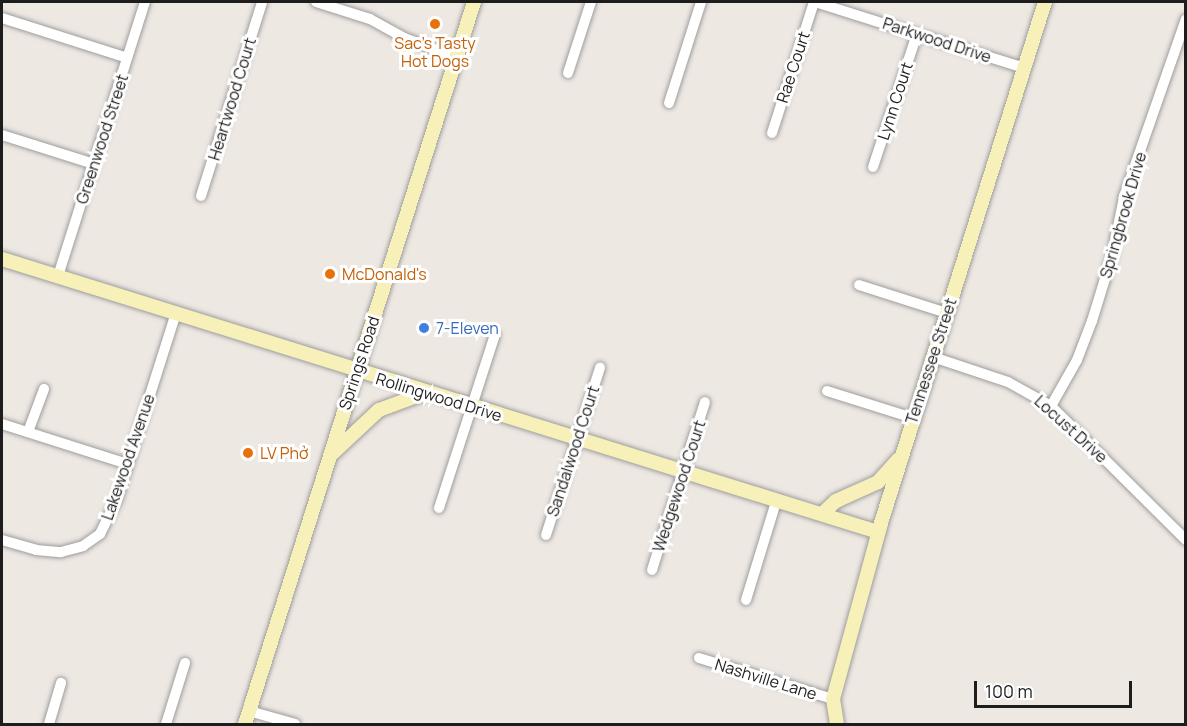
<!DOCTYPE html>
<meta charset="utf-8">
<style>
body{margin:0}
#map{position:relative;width:1187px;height:726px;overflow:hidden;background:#eee8e3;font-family:Manrope,sans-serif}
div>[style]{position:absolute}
.roads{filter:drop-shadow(0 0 2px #9e9e9e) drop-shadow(0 0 2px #9e9e9e)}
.street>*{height:10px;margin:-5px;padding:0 5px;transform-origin:5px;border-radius:5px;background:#fff}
.secondary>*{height:14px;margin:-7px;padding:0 7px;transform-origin:7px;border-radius:7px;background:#f7f0b8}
.dots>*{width:16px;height:16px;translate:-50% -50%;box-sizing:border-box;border:3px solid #fff;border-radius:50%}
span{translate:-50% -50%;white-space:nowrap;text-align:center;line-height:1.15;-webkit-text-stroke:6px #fff;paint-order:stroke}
.street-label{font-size:16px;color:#1d1d1d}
.food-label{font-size:16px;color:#c56008}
.left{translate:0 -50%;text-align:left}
.shop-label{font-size:16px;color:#366cbe}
.frame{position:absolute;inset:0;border:3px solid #1d1d1d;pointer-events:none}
.scale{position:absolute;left:974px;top:681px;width:158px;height:27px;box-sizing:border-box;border:3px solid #1d1d1d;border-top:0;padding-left:8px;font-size:18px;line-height:21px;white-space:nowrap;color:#1d1d1d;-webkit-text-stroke:4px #fff;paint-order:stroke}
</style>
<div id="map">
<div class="roads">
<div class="street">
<i style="left:316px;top:2px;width:57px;rotate:17.5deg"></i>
<i style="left:370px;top:19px;width:39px;rotate:29deg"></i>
<i style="left:404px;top:38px;width:55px;rotate:20.1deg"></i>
<i style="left:815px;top:2px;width:219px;rotate:17.5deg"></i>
<i style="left:2px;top:18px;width:131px;rotate:17.7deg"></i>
<i style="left:568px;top:73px;width:75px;rotate:-72.1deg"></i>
<i style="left:669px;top:103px;width:106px;rotate:-72.4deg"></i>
<i style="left:772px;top:133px;width:138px;rotate:-72.2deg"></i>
<i style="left:2px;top:135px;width:96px;rotate:17.5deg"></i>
<i style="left:873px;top:167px;width:140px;rotate:-71.7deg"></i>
<i style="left:201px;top:196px;width:203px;rotate:-72.5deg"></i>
<i style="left:58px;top:276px;width:287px;rotate:-72.4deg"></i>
<i style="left:859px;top:285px;width:92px;rotate:17.7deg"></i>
<i style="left:933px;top:357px;width:79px;rotate:18.4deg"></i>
<i style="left:1008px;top:382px;width:49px;rotate:29.2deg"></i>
<i style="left:1051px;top:406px;width:190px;rotate:44.8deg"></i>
<i style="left:827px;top:391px;width:90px;rotate:17.4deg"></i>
<i style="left:1051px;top:406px;width:53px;rotate:-60.5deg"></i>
<i style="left:1077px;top:360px;width:42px;rotate:-69deg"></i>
<i style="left:1092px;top:321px;width:68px;rotate:-72.9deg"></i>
<i style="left:1112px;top:256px;width:60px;rotate:-78.5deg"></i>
<i style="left:1124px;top:197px;width:188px;rotate:-70.8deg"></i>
<i style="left:2px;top:424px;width:131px;rotate:17.7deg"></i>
<i style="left:28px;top:432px;width:46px;rotate:-69.6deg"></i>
<i style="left:439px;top:508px;width:182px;rotate:-72.1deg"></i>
<i style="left:546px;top:535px;width:176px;rotate:-72.1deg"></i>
<i style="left:2px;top:540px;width:35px;rotate:16deg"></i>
<i style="left:36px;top:550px;width:25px;rotate:5deg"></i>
<i style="left:61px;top:552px;width:23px;rotate:-15deg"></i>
<i style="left:83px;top:546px;width:21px;rotate:-35deg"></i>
<i style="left:100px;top:534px;width:39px;rotate:-64deg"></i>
<i style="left:117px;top:499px;width:195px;rotate:-72.4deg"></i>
<i style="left:652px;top:570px;width:176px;rotate:-72.5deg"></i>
<i style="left:746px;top:600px;width:102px;rotate:-73deg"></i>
<i style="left:699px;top:658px;width:140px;rotate:17deg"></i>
<i style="left:249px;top:711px;width:48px;rotate:15.8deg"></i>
<i style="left:49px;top:724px;width:43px;rotate:-73.7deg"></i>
<i style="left:166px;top:724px;width:64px;rotate:-72.7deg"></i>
</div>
<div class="secondary">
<i style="left:2px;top:259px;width:918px;rotate:17.31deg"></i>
<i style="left:333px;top:453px;width:63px;rotate:-43.1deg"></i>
<i style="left:379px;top:410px;width:49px;rotate:-20.3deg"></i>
<i style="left:824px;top:512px;width:16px;rotate:-43deg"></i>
<i style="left:836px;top:501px;width:46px;rotate:-24.3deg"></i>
<i style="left:878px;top:482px;width:31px;rotate:-48deg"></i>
<i style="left:245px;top:724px;width:757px;rotate:-72.4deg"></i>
<i style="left:837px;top:724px;width:25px;rotate:-99deg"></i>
<i style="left:833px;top:699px;width:182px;rotate:-74.7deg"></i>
<i style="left:881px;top:523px;width:546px;rotate:-72.53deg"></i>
</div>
</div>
<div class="dots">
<i style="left:435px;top:24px;background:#e8710a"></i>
<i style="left:330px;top:274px;background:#e8710a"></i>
<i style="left:424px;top:328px;background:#3f7fe0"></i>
<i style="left:248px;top:453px;background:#e8710a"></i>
</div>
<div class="street-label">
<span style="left:937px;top:40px;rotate:18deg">Parkwood Drive</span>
<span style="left:793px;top:67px;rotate:-72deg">Rae Court</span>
<span style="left:232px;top:99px;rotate:-73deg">Heartwood Court</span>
<span style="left:895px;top:101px;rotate:-72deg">Lynn Court</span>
<span style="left:102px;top:139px;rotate:-72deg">Greenwood Street</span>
<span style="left:1123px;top:215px;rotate:-74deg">Springbrook Drive</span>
<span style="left:931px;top:361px;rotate:-72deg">Tennessee Street</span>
<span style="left:359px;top:363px;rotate:-72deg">Springs Road</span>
<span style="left:439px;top:397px;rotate:17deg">Rollingwood Drive</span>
<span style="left:1071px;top:429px;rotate:42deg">Locust Drive</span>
<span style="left:573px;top:451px;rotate:-72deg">Sandalwood Court</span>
<span style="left:128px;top:457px;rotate:-71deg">Lakewood Avenue</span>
<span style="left:679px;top:486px;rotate:-72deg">Wedgewood Court</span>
<span style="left:766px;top:679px;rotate:17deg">Nashville Lane</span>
</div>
<div class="food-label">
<span style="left:435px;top:52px">Sac's Tasty<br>Hot Dogs</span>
<span class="left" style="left:342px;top:274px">McDonald's</span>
<span class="left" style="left:260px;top:453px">LV Phở</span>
</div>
<div class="shop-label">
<span class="left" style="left:436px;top:328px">7-Eleven</span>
</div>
<div class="frame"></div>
<div class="scale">100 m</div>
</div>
